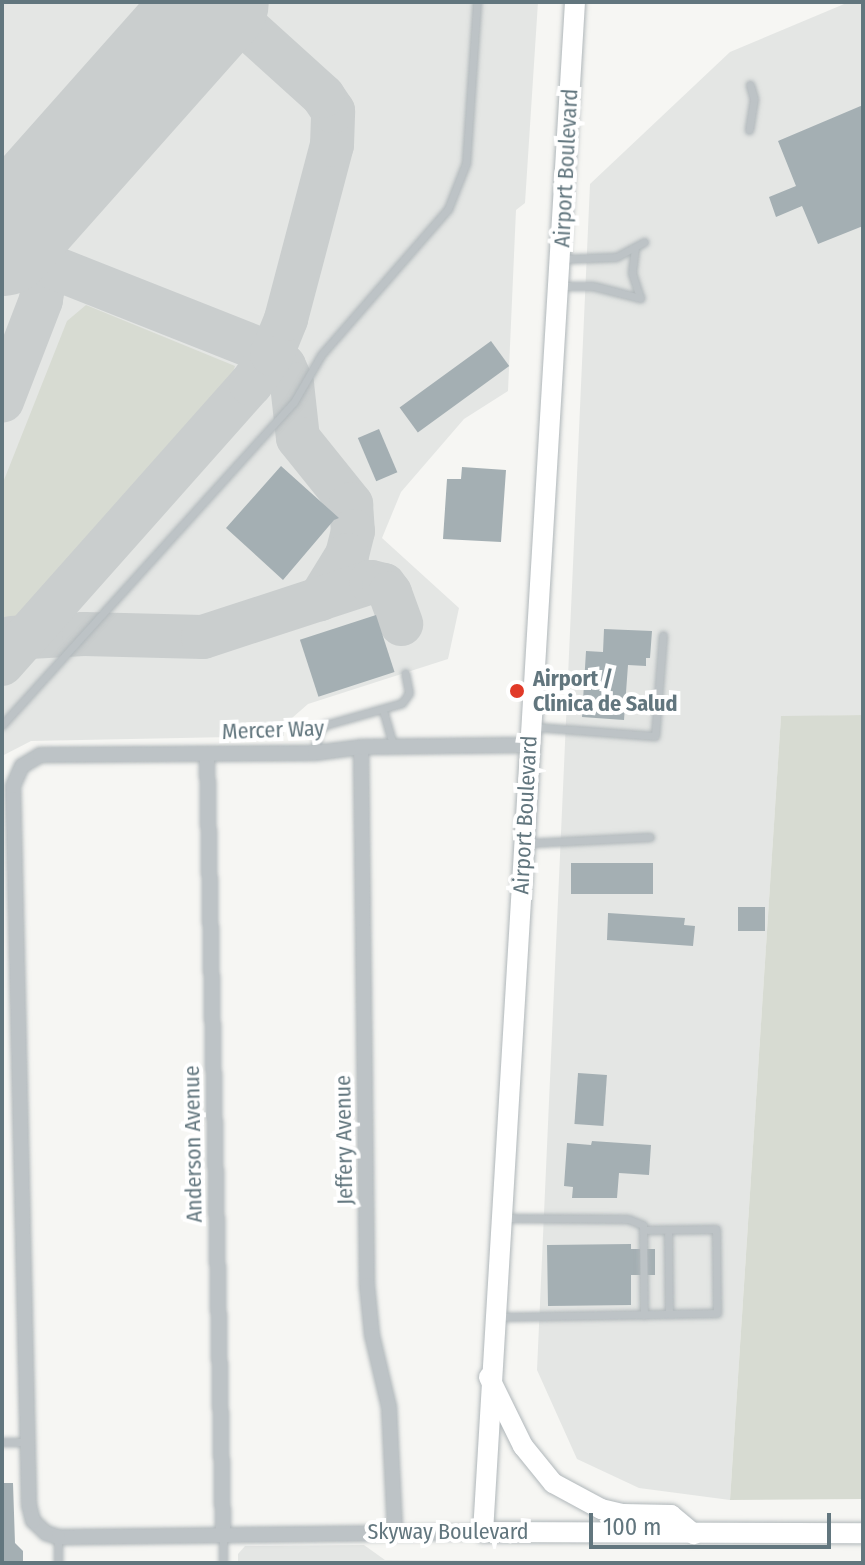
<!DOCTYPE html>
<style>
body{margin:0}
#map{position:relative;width:865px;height:1565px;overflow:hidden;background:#f6f6f3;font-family:"Fira Sans Condensed",sans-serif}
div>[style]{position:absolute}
.built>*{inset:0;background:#e4e6e4}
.green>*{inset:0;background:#d7dbd2}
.taxiway>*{height:44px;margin:-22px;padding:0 22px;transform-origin:22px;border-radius:22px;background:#cacece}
.runway>*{height:110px;margin:-55px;padding:0 55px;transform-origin:55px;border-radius:55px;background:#cacece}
.building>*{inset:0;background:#a4afb3;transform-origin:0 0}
.roads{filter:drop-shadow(0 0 2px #b0b7ba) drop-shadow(0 0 2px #b0b7ba)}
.lane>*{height:7px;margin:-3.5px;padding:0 3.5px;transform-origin:3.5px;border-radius:3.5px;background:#bdc3c6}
.street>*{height:14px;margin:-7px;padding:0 7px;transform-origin:7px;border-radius:7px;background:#bdc3c6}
.secondary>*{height:20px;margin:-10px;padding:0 10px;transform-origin:10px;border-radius:10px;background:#fff}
.dots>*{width:22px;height:22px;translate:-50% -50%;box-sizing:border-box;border:4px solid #fff;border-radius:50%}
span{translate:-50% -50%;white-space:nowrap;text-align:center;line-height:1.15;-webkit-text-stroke:8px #fff;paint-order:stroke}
.street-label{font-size:22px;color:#62767e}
.poi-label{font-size:22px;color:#62767e;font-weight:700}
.left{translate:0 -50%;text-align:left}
.frame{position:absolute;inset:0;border:4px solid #62767e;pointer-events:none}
.scale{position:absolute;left:589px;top:1513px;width:242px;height:36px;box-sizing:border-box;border:4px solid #62767e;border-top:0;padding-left:10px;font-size:24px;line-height:28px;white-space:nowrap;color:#62767e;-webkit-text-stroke:6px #fff;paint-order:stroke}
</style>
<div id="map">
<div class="built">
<i style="clip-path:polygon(2px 2px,538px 2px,525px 203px,516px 210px,508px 391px,464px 419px,401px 492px,382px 538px,459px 608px,448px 659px,308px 704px,284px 725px,284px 736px,31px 741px,2px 756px)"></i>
<i style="clip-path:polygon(849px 2px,863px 2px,863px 715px,781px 717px,730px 1500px,639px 1488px,577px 1459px,537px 1370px,590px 184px,730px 52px)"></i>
<i style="clip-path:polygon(364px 1545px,385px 1560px,863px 1563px,238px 1563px,238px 1554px,245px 1546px)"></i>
</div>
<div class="green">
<i style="clip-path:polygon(86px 305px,235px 366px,230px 382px,16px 619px,2px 618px,2px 485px,67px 321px)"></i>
<i style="clip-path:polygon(863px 715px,863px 1499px,730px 1500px,781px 716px)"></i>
</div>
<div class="taxiway">
<i style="left:2px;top:212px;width:47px;rotate:41.5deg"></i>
<i style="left:37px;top:243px;width:24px;rotate:66deg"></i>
<i style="left:47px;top:265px;width:36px;rotate:100deg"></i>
<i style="left:41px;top:300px;width:108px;rotate:111.1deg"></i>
<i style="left:47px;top:265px;width:242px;rotate:21.6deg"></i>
<i style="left:272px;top:354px;width:17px;rotate:45deg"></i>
<i style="left:284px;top:366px;width:20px;rotate:66deg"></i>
<i style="left:292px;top:384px;width:54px;rotate:83.7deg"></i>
<i style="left:298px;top:438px;width:85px;rotate:51.2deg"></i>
<i style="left:351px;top:504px;width:27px;rotate:86deg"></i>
<i style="left:353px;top:531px;width:25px;rotate:104deg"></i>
<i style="left:347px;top:555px;width:52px;rotate:121.5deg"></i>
<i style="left:11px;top:638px;width:73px;rotate:-3.1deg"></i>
<i style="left:84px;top:634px;width:119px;rotate:1.4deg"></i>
<i style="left:203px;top:637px;width:177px;rotate:-18.1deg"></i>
<i style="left:371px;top:582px;width:13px;rotate:13deg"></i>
<i style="left:384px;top:585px;width:10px;rotate:53deg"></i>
<i style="left:390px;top:593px;width:33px;rotate:70deg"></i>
<i style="left:2px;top:664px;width:375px;rotate:-48.4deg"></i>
<i style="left:251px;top:384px;width:37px;rotate:-55deg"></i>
<i style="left:272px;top:354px;width:38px;rotate:-68deg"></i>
<i style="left:286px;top:319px;width:180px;rotate:-75.2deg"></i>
<i style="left:332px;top:145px;width:34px;rotate:-88deg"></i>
<i style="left:333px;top:111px;width:18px;rotate:-124deg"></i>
<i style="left:323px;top:96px;width:140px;rotate:-137.9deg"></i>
</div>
<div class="runway">
<i style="left:2px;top:241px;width:319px;rotate:-48.4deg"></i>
</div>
<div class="building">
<i style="clip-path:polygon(863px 105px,863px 226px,818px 244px,802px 206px,776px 217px,769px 197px,796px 186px,778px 141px)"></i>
<i style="left:491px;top:341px;width:31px;height:113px;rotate:54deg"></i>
<i style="left:379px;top:429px;width:47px;height:23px;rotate:67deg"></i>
<i style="clip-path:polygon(281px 466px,339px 518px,334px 520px,283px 580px,226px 528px)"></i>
<i style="clip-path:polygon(462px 467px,506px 470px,501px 542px,443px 539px,447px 479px,461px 479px)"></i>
<i style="left:376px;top:615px;width:60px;height:80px;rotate:72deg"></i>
<i style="clip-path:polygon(604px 629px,652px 631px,650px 658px,646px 658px,646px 666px,628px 665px,624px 720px,582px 717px,586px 651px,603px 652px)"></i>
<i style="left:653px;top:863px;width:31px;height:82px;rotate:90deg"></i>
<i style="left:765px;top:907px;width:24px;height:27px;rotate:90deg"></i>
<i style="clip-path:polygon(608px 913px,685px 918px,684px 925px,695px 926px,693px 946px,607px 940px)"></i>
<i style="left:578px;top:1073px;width:29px;height:51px;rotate:4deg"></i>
<i style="clip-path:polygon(592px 1141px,651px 1145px,649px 1175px,619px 1173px,617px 1198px,572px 1198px,573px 1187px,564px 1186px,567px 1143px,591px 1145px)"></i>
<i style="clip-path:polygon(631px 1244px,631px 1249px,655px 1249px,655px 1275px,631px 1275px,631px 1305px,548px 1306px,547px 1245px)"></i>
<i style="clip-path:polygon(2px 1483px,13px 1483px,15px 1543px,23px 1551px,23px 1563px,2px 1563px)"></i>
</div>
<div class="roads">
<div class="lane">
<i style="left:749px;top:130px;width:31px;rotate:-81deg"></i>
<i style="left:754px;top:99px;width:15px;rotate:-106deg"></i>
<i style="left:635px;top:248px;width:25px;rotate:97deg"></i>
<i style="left:632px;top:273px;width:26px;rotate:72deg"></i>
<i style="left:562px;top:259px;width:54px;rotate:-2.1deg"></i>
<i style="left:616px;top:257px;width:32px;rotate:-28deg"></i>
<i style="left:561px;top:286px;width:32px"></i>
<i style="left:593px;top:286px;width:49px;rotate:14.3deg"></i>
<i style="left:383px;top:710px;width:37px;rotate:74deg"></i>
<i style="left:2px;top:725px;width:435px;rotate:-47.9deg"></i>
<i style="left:294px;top:402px;width:54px;rotate:-60.1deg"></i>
<i style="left:321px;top:355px;width:194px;rotate:-49deg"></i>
<i style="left:448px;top:209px;width:49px;rotate:-68.6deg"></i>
<i style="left:466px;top:163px;width:161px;rotate:-86.1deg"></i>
<i style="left:536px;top:727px;width:119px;rotate:4.3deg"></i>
<i style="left:655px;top:736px;width:101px;rotate:-85.5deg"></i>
<i style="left:315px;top:753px;width:21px;rotate:-82deg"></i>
<i style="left:318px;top:732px;width:10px;rotate:-45deg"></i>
<i style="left:325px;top:725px;width:80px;rotate:-15.9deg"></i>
<i style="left:402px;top:703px;width:12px;rotate:-55deg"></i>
<i style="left:409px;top:693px;width:20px;rotate:-101deg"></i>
<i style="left:528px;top:843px;width:122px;rotate:-2.8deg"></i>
<i style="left:504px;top:1218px;width:124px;rotate:0.5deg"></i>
<i style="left:628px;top:1219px;width:16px;rotate:22deg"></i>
<i style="left:643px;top:1225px;width:90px;rotate:89.4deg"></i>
<i style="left:668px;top:1230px;width:84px;rotate:89.3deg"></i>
<i style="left:497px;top:1317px;width:220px;rotate:-1deg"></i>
<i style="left:717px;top:1313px;width:84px;rotate:-90.7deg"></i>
<i style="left:716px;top:1229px;width:73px;rotate:179.2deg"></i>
<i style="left:2px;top:1442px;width:26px"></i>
<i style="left:223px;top:1535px;width:28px;rotate:90deg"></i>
<i style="left:58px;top:1537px;width:26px;rotate:90deg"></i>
</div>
<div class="street">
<i style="left:361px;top:747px;width:538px;rotate:89.36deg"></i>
<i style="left:367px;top:1285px;width:50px;rotate:84.3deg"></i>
<i style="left:372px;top:1335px;width:74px;rotate:76.7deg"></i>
<i style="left:389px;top:1407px;width:124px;rotate:87.2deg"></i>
<i style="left:207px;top:754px;width:779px;rotate:88.82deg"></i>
<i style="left:483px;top:1532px;width:425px;rotate:179.3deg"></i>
<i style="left:58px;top:1537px;width:13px;rotate:-162deg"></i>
<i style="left:46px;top:1533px;width:18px;rotate:-137deg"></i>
<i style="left:33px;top:1521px;width:16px;rotate:-104deg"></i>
<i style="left:29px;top:1505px;width:719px;rotate:-91.27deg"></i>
<i style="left:13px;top:786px;width:22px;rotate:-66deg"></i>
<i style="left:22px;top:766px;width:21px;rotate:-31deg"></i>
<i style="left:40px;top:755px;width:275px;rotate:-0.4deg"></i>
<i style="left:315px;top:753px;width:46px;rotate:-7.4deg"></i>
<i style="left:361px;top:747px;width:168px;rotate:-0.7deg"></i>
</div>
<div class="secondary">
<i style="left:575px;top:2px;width:1533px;rotate:93.44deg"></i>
<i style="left:483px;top:1532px;width:380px;rotate:0.2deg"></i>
<i style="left:489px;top:1377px;width:77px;rotate:63.8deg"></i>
<i style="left:523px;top:1446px;width:48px;rotate:51deg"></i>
<i style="left:553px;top:1483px;width:55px;rotate:28.4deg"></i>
<i style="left:601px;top:1509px;width:23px;rotate:13deg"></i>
<i style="left:623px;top:1514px;width:48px;rotate:1.2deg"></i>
<i style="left:671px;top:1515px;width:30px;rotate:40deg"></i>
</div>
</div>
<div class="dots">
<i style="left:517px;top:691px;background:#e13a28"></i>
</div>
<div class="street-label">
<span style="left:566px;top:168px;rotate:-87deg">Airport Boulevard</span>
<span style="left:273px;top:730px;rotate:-2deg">Mercer Way</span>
<span style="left:525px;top:815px;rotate:-87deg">Airport Boulevard</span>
<span style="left:344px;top:1140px;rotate:-91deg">Jeffery Avenue</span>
<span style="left:193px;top:1144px;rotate:-91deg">Anderson Avenue</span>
<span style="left:448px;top:1532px">Skyway Boulevard</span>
</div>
<div class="poi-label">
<span class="left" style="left:533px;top:691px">Airport /<br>Clinica de Salud</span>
</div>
<div class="frame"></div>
<div class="scale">100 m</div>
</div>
